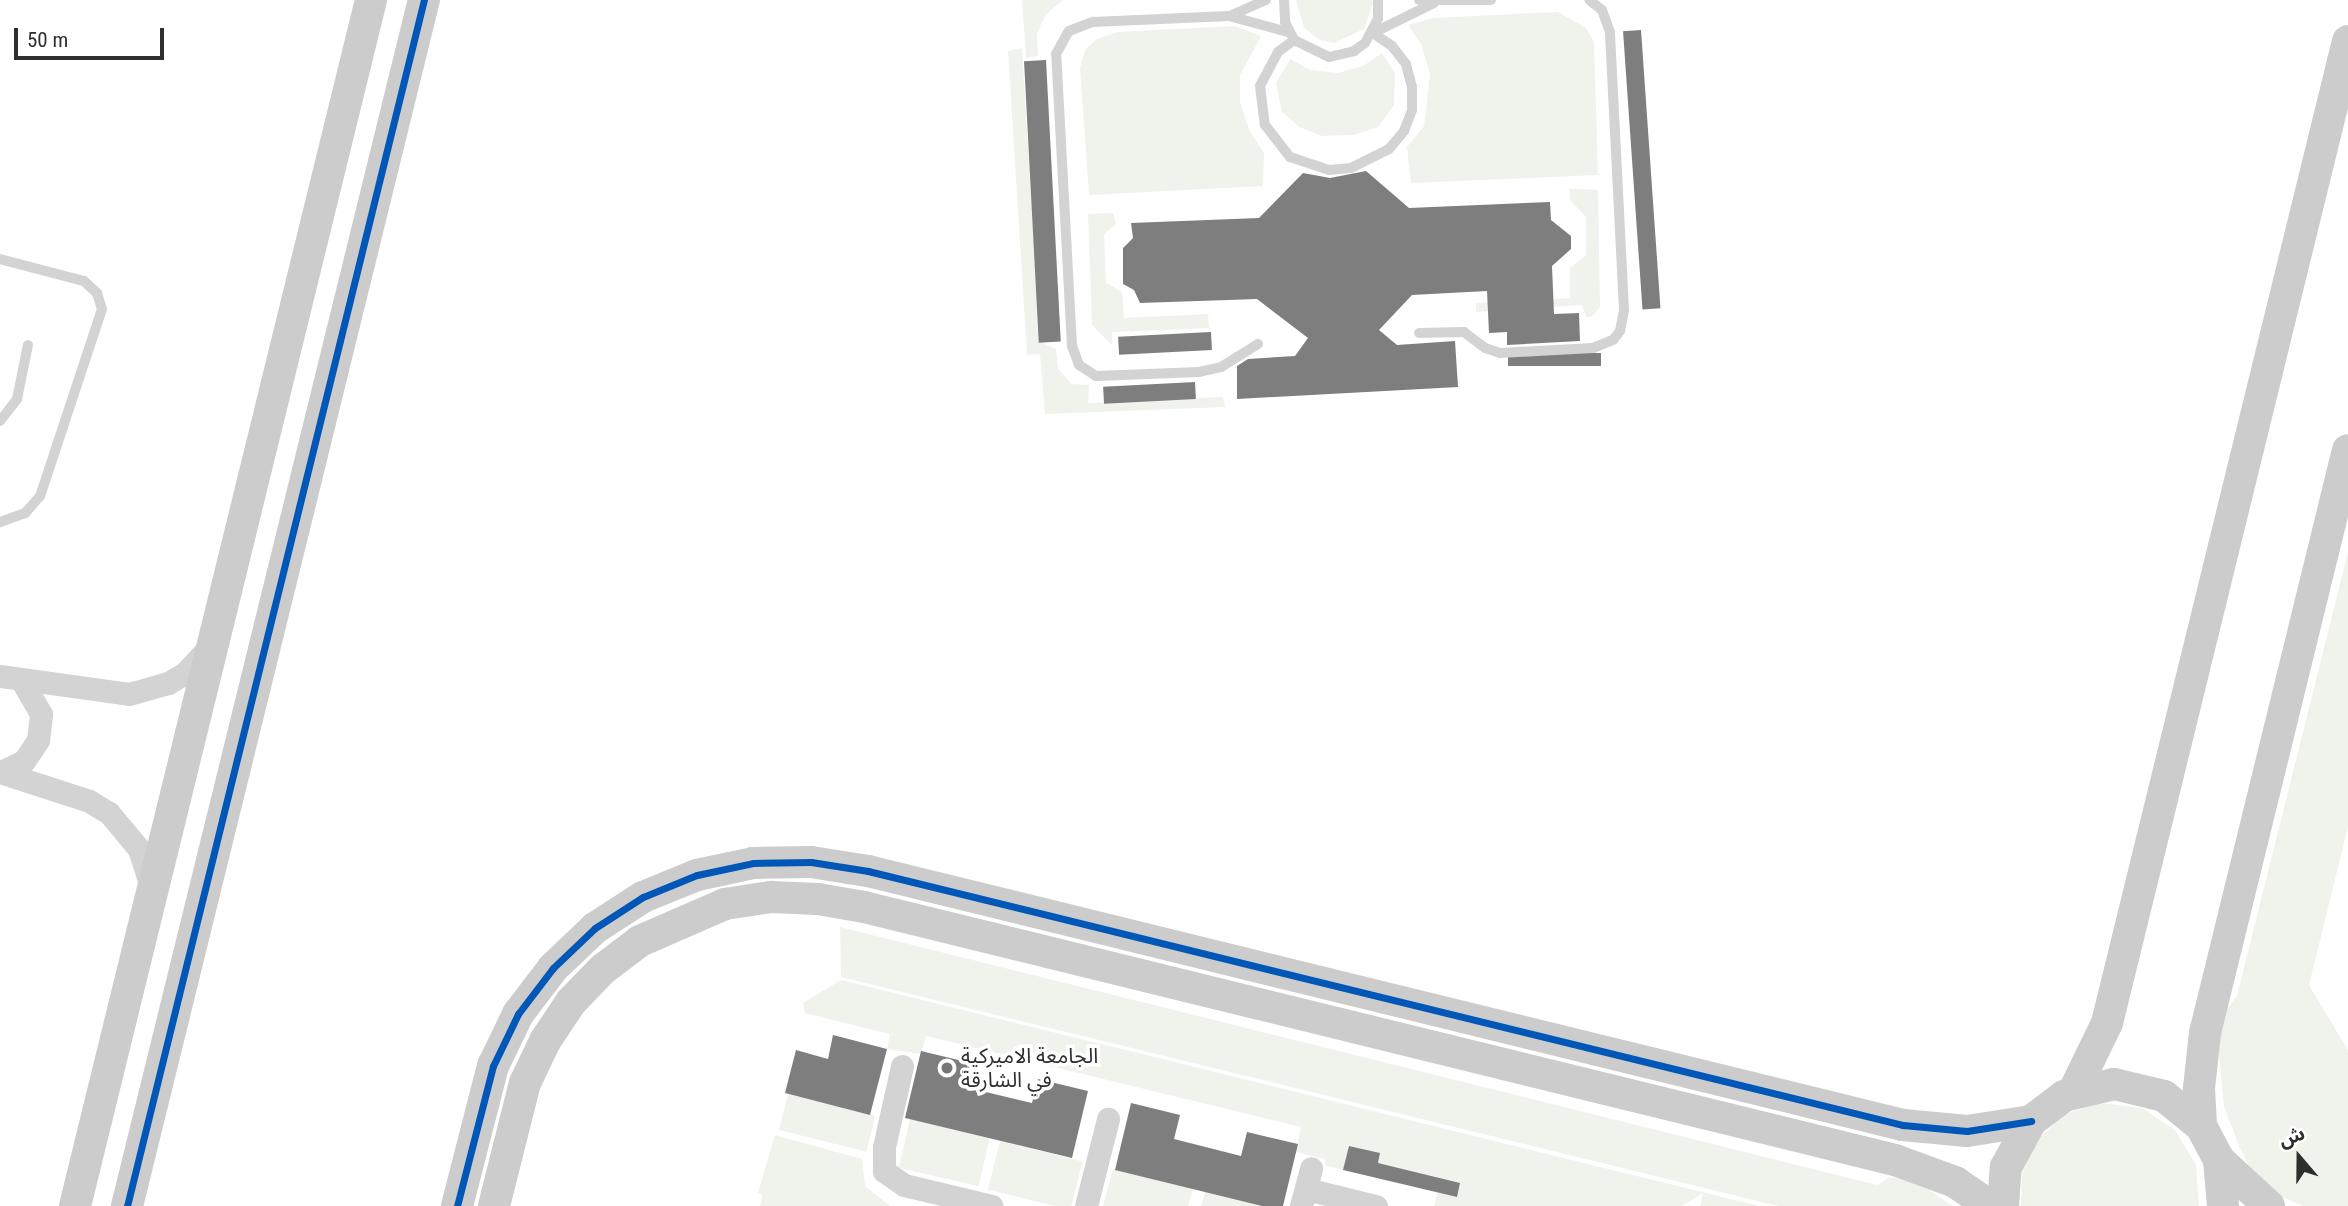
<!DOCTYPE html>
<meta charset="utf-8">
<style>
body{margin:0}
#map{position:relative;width:2348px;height:1206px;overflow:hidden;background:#fff;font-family:"Roboto Condensed","Noto Sans Arabic",sans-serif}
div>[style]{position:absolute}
.green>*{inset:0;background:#f0f3ec;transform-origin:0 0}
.building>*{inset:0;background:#7e7e7e;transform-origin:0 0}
.lane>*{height:10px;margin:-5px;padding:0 5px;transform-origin:5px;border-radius:5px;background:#d3d3d3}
.street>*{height:23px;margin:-11.5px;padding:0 11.5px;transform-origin:11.5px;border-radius:11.5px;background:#d3d3d3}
.secondary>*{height:32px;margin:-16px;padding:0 16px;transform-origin:16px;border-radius:16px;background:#ccc}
.cycleway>*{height:7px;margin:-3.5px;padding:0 3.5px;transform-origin:3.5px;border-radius:3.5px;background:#0057b8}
.dots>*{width:19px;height:19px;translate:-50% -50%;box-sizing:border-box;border:4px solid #fff;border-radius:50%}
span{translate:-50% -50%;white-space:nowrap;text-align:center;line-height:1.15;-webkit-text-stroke:7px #fff;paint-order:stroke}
.poi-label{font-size:21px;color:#2e2e2e}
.left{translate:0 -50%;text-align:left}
.north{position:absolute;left:2264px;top:1122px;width:70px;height:70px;-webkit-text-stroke:5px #fff;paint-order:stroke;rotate:340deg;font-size:19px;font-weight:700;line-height:28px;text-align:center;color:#2e2e2e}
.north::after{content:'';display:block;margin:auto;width:24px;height:32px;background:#2e2e2e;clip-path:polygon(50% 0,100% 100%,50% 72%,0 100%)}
.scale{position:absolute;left:14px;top:28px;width:150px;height:32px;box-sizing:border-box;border:4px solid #2e2e2e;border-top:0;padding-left:9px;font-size:21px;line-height:24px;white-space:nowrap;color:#2e2e2e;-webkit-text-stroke:5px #fff;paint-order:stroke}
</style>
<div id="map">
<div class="green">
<i style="clip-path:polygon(1022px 0,1062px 0,1046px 15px,1037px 33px,1038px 56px,1026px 58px)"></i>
<i style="clip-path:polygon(1296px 0,1372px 0,1373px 3px,1364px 29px,1334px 43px,1320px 40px,1304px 28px)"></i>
<i style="clip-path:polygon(1558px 12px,1586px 28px,1594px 42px,1598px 175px,1411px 183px,1407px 147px,1424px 126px,1430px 74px,1421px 44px,1408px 25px,1433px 18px)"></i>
<i style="clip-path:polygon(1235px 26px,1261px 36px,1240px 75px,1240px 102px,1250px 132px,1264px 153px,1263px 186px,1089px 195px,1080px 68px,1085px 50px,1097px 39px,1118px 32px)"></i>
<i style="clip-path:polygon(1022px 48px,1040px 342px,1056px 349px,1058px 369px,1072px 384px,1089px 385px,1088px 403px,1223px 397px,1225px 407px,1045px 414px,1040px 354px,1027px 355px,1008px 51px)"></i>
<i style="clip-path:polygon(1382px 53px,1395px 74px,1394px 105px,1378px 127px,1354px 135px,1322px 136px,1299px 127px,1282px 112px,1276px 83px,1290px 59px,1311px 70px,1338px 73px,1363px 66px)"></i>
<i style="clip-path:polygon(1570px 189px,1598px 190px,1600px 307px,1593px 316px,1586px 317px,1582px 305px,1476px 312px,1476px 303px,1570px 298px,1570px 268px,1586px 255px,1586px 217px,1570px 200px)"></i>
<i style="clip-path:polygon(1113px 213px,1116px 224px,1104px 234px,1106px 283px,1122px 292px,1124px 318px,1208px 314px,1209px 328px,1112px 332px,1112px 345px,1092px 325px,1088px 214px)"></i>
<i style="clip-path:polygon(2348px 552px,2348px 827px,2309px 985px,2348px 1050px,2348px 1206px,2303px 1206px,2274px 1193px,2255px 1177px,2240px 1148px,2224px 1107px,2218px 1045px,2226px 1010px,2237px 996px)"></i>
<i style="clip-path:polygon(840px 927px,1878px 1185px,1889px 1177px,1902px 1179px,1926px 1188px,1953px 1206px,1778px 1206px,841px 977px)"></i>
<i style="clip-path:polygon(841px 980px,1759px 1206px,1700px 1206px,1703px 1193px,1682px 1206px,1434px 1206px,1441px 1178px,1378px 1163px,1380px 1153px,1350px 1146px,1343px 1170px,1325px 1165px,1325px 1159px,1296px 1152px,1301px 1127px,926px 1036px,921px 1054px,887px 1049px,890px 1034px,805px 1013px,803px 1003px)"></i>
<i style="left:788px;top:1094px;width:90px;height:37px;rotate:14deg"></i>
<i style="clip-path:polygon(2100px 1103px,2142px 1108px,2175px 1130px,2196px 1165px,2199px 1206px,2021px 1206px,2022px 1173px,2037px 1140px,2065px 1114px)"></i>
<i style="left:910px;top:1119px;width:82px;height:50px;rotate:13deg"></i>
<i style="clip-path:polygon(775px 1135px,862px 1159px,865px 1186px,890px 1206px,760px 1206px,762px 1194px,758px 1193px)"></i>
<i style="left:1000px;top:1141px;width:85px;height:50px;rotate:14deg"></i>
<i style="clip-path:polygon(1113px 1169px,1193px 1189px,1188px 1206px,1103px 1206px)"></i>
<i style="clip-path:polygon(1205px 1192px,1262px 1206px,1201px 1206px)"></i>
</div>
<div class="building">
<i style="left:1641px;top:30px;width:279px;height:18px;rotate:86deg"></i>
<i style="left:1046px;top:60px;width:282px;height:22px;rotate:87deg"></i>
<i style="clip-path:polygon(1366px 171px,1409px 208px,1550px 202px,1551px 220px,1571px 236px,1571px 249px,1552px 266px,1554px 314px,1579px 313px,1580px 341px,1507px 345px,1507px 332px,1489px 333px,1487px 291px,1412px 295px,1379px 330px,1397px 345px,1455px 341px,1458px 387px,1237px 399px,1237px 366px,1248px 359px,1295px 356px,1308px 338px,1257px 299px,1140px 303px,1134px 290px,1123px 284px,1123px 248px,1133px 238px,1131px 223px,1259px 218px,1303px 173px,1330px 178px)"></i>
<i style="left:1211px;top:332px;width:18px;height:93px;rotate:87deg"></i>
<i style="left:1601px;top:353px;width:13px;height:93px;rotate:90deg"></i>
<i style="left:1195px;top:382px;width:17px;height:92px;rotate:87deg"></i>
<i style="clip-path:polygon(833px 1035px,887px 1049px,870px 1115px,785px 1093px,796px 1050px,828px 1059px)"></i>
<i style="clip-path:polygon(921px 1051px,971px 1063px,965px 1087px,1032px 1103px,1038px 1079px,1088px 1091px,1072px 1158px,905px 1118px)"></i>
<i style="clip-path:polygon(1131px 1103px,1180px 1115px,1174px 1139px,1241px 1156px,1247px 1132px,1298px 1144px,1283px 1206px,1262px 1206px,1115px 1170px)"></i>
<i style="clip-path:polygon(1349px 1146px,1380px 1153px,1378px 1163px,1460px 1183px,1457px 1197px,1343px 1170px)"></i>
</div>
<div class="lane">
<i style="left:1284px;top:0;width:22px;rotate:87deg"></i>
<i style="left:1285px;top:22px;width:20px;rotate:63deg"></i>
<i style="left:1294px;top:40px;width:39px;rotate:26deg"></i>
<i style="left:1329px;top:57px;width:26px;rotate:-13deg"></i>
<i style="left:1354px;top:51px;width:14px;rotate:-36deg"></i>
<i style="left:1365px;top:43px;width:27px;rotate:-62deg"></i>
<i style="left:1378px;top:19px;width:19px;rotate:-90deg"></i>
<i style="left:1419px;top:0;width:72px"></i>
<i style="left:1232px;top:15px;width:37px;rotate:-24deg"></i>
<i style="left:1294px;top:40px;width:20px;rotate:143deg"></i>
<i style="left:1278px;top:52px;width:38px;rotate:118deg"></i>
<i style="left:1260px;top:86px;width:39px;rotate:83deg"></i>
<i style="left:1265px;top:125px;width:41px;rotate:52deg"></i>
<i style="left:1290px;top:157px;width:41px;rotate:18.4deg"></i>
<i style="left:1329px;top:170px;width:22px;rotate:-5deg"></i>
<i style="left:1351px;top:168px;width:42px;rotate:-26.6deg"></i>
<i style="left:1389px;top:149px;width:23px;rotate:-50deg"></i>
<i style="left:1404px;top:131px;width:22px;rotate:-69deg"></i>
<i style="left:1412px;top:110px;width:23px;rotate:-90deg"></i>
<i style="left:1412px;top:87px;width:24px;rotate:-105deg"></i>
<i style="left:1406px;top:64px;width:23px;rotate:-128deg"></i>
<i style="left:1392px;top:46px;width:23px;rotate:-146deg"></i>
<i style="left:1373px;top:33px;width:68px;rotate:-26.2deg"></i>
<i style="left:0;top:259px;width:87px;rotate:14.7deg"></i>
<i style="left:84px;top:281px;width:18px;rotate:43deg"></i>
<i style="left:97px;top:293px;width:17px;rotate:73deg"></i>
<i style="left:102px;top:309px;width:197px;rotate:108.3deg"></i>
<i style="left:40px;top:496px;width:23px;rotate:131deg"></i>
<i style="left:25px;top:513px;width:27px;rotate:160deg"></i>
<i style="left:1419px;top:333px;width:45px;rotate:-1.3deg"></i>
<i style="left:1464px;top:332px;width:26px;rotate:37deg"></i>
<i style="left:1485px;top:348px;width:16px;rotate:18deg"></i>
<i style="left:1500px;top:353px;width:93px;rotate:-3.1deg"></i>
<i style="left:1593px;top:348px;width:22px;rotate:-22deg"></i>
<i style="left:1613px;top:340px;width:11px;rotate:-52deg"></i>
<i style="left:1620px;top:331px;width:21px;rotate:-79deg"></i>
<i style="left:1624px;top:310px;width:278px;rotate:-92.9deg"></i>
<i style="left:1610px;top:32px;width:23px;rotate:-110deg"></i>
<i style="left:1602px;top:10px;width:16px;rotate:-142deg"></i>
<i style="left:1258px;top:344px;width:44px;rotate:148.1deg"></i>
<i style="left:1221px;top:367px;width:23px;rotate:167deg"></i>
<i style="left:1199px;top:372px;width:103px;rotate:177.8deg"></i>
<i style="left:1096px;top:376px;width:20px;rotate:-147deg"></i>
<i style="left:1079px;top:365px;width:20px;rotate:-110deg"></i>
<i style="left:1072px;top:346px;width:292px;rotate:-93.1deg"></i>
<i style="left:1056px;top:54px;width:26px;rotate:-61deg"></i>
<i style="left:1069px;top:31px;width:26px;rotate:-21deg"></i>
<i style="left:1093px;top:22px;width:136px;rotate:-2.5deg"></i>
<i style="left:1229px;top:16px;width:61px;rotate:15.2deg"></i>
<i style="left:0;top:421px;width:28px;rotate:-52deg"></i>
<i style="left:17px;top:399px;width:55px;rotate:-78.5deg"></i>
</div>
<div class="street">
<i style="left:0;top:676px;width:130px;rotate:7.9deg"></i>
<i style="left:129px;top:694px;width:41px;rotate:-15.8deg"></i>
<i style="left:168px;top:683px;width:20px;rotate:-30deg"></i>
<i style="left:185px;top:673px;width:38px;rotate:-47deg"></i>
<i style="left:0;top:772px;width:94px;rotate:18deg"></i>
<i style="left:89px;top:801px;width:23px;rotate:31deg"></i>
<i style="left:109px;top:813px;width:47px;rotate:50.2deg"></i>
<i style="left:139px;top:849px;width:43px;rotate:72.4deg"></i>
<i style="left:1px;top:772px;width:25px;rotate:-26deg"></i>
<i style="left:24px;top:761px;width:25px;rotate:-56deg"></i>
<i style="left:38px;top:740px;width:26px;rotate:-83deg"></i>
<i style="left:41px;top:714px;width:38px;rotate:-120deg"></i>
<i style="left:902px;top:1066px;width:83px;rotate:102.5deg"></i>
<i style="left:884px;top:1147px;width:24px;rotate:90deg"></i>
<i style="left:884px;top:1171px;width:24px;rotate:35deg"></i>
<i style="left:904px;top:1185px;width:90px;rotate:13.4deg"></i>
<i style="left:1306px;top:1189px;width:72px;rotate:13.7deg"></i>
<i style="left:1086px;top:1206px;width:90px;rotate:-75.8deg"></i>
<i style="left:1301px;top:1206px;width:39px;rotate:-75deg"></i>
</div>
<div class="secondary">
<i style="left:2074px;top:1091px;width:76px;rotate:-64.1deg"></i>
<i style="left:2107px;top:1023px;width:1011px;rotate:-76.21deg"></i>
<i style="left:2201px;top:1126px;width:38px;rotate:-93deg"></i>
<i style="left:2199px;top:1088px;width:55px;rotate:-83.8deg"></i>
<i style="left:2205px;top:1033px;width:600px;rotate:-76.22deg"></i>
<i style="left:2219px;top:1160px;width:68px;rotate:42.6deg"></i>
<i style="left:75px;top:1206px;width:1242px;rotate:-76.21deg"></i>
<i style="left:127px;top:1206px;width:1242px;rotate:-76.17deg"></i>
<i style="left:457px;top:1206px;width:145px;rotate:-75.6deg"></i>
<i style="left:493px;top:1066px;width:58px;rotate:-64.3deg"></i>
<i style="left:518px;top:1014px;width:58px;rotate:-52.7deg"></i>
<i style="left:553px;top:968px;width:58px;rotate:-43.6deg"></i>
<i style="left:595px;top:928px;width:57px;rotate:-32.9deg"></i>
<i style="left:643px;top:897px;width:58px;rotate:-22.2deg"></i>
<i style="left:697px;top:875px;width:57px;rotate:-12.1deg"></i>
<i style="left:753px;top:863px;width:58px;rotate:-1deg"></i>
<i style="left:811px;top:862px;width:58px;rotate:9deg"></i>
<i style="left:868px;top:871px;width:1066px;rotate:13.79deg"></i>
<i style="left:1903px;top:1125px;width:64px;rotate:5.4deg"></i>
<i style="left:1967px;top:1131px;width:65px;rotate:-8.9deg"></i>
<i style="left:494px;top:1206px;width:127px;rotate:-75.9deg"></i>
<i style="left:525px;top:1083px;width:47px;rotate:-64.5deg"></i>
<i style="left:545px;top:1041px;width:47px;rotate:-56.3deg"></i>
<i style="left:571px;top:1002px;width:46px;rotate:-45.9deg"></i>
<i style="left:603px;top:969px;width:46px;rotate:-37.1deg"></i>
<i style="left:640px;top:941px;width:93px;rotate:-23.5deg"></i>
<i style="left:725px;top:904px;width:47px;rotate:-8.7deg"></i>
<i style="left:771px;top:897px;width:47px;rotate:2.4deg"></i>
<i style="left:818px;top:899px;width:47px;rotate:9.9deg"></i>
<i style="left:864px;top:907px;width:1062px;rotate:13.79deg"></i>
<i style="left:1895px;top:1160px;width:64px;rotate:20.1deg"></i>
<i style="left:1955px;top:1182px;width:42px;rotate:34.4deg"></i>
<i style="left:2003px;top:1206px;width:39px;rotate:-86deg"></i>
<i style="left:2006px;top:1167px;width:52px;rotate:-61.5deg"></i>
<i style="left:2031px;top:1121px;width:41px;rotate:-37.1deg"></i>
<i style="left:2064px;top:1096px;width:51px;rotate:-13.5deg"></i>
<i style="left:2114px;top:1084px;width:51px;rotate:13.5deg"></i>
<i style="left:2164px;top:1096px;width:48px;rotate:39deg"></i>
<i style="left:2201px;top:1126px;width:38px;rotate:62deg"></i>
<i style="left:2219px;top:1160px;width:46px;rotate:85deg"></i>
</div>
<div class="cycleway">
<i style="left:127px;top:1206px;width:1242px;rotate:-76.17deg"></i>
<i style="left:457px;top:1206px;width:145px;rotate:-75.6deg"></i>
<i style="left:493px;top:1066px;width:58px;rotate:-64.3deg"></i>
<i style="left:518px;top:1014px;width:58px;rotate:-52.7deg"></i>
<i style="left:553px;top:968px;width:58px;rotate:-43.6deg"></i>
<i style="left:595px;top:928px;width:57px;rotate:-32.9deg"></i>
<i style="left:643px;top:897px;width:58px;rotate:-22.2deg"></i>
<i style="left:697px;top:875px;width:57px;rotate:-12.1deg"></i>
<i style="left:753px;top:863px;width:58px;rotate:-1deg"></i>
<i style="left:811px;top:862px;width:58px;rotate:9deg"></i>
<i style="left:868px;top:871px;width:1066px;rotate:13.79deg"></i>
<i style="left:1903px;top:1125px;width:64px;rotate:5.4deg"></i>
<i style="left:1967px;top:1131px;width:65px;rotate:-8.9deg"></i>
</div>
<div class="dots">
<i style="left:947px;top:1068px;background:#777"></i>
</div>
<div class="poi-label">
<span class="left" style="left:961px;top:1068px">الجامعة الاميركية<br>في الشارقة</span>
</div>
<div class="north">ش</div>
<div class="scale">50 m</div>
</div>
